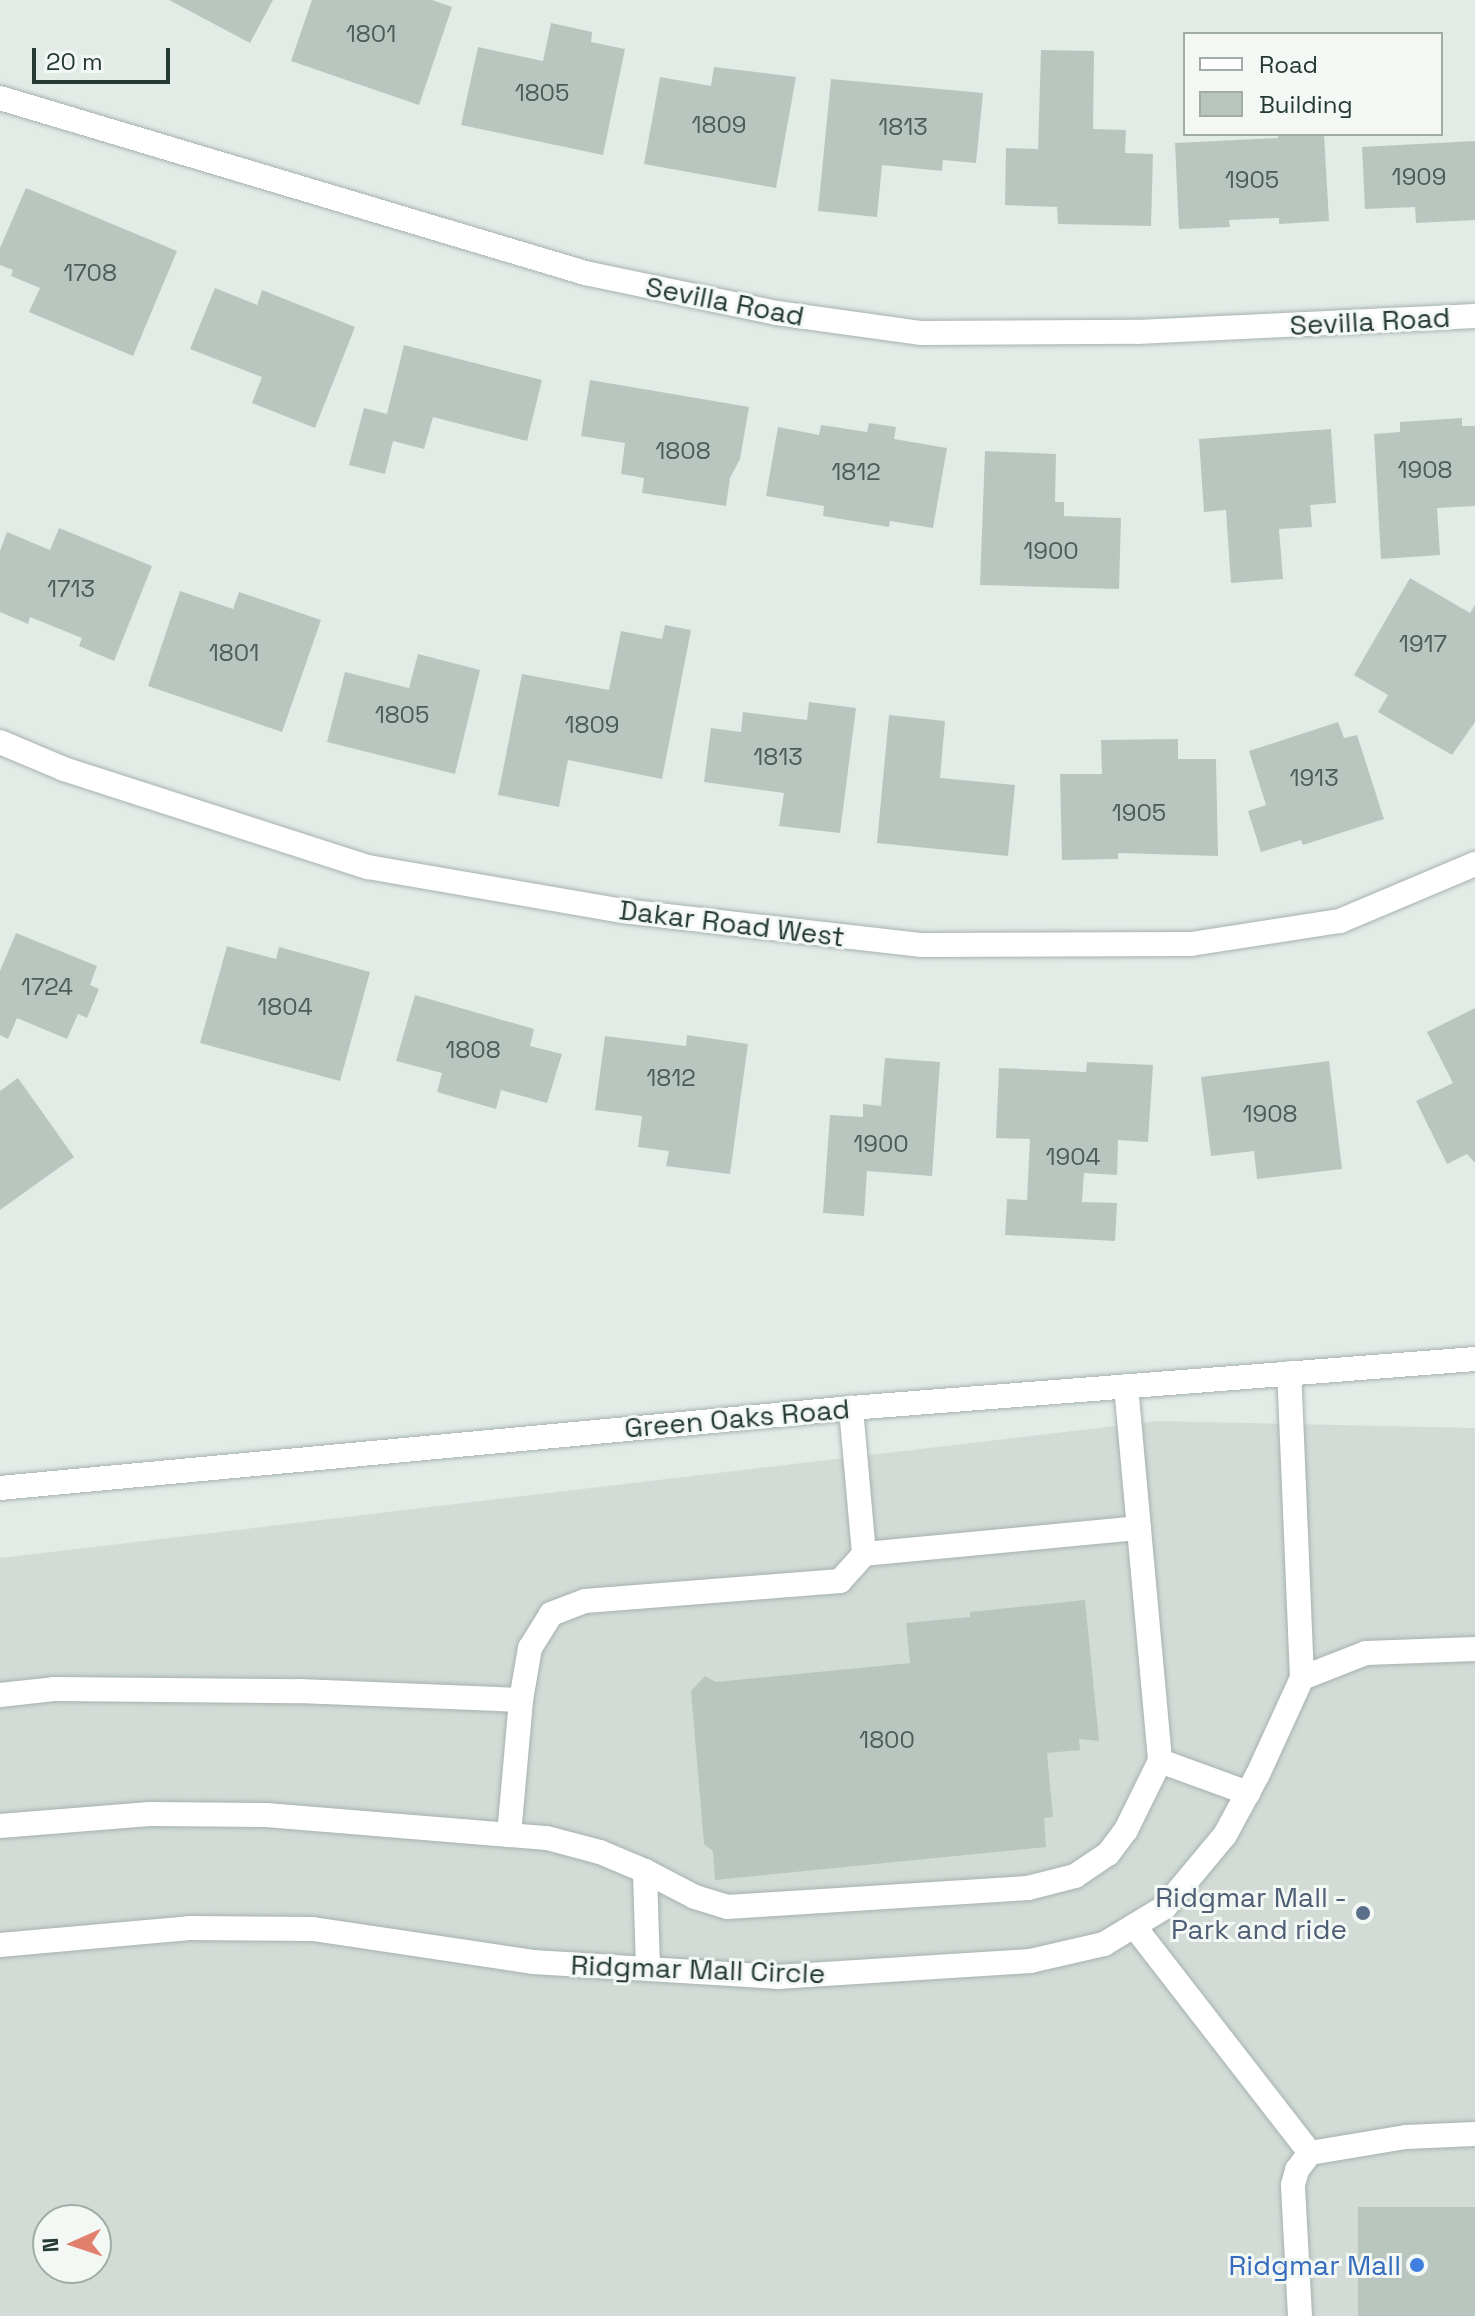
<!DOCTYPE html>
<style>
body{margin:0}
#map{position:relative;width:1475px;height:2316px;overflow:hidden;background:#e3ebe7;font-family:"Space Grotesk",sans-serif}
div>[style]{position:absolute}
.built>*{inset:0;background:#d2dbd6}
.building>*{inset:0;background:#b9c6c0;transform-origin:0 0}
.roads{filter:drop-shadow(0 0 2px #a6b2ad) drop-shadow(0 0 2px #a6b2ad)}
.service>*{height:24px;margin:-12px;padding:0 12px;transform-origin:12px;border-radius:12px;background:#fff}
.minor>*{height:24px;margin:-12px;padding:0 12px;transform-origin:12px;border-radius:12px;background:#fff}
.secondary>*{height:24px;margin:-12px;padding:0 12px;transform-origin:12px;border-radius:12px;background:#fff}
.dots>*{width:22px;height:22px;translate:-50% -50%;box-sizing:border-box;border:4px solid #f3f8f5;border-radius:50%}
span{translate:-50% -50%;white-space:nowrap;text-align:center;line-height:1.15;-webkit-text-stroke:6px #f3f8f5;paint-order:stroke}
.number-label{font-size:24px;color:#4a5d56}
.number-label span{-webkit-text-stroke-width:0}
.street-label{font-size:28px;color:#253a33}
.service-label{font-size:28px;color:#4e5e75}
.right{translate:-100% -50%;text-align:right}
.shop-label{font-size:28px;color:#366cbe}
.legend{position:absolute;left:1183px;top:32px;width:260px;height:104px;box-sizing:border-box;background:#f3f8f5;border:2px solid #a1aca7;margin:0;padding:10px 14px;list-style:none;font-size:24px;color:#253a33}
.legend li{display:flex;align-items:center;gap:16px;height:40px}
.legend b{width:40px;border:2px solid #a1aca7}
.north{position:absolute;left:32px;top:2204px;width:80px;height:80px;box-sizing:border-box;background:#f3f8f5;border:2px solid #a1aca7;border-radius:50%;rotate:267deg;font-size:22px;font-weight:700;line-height:32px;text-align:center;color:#253a33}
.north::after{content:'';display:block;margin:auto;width:28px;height:36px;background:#e1806c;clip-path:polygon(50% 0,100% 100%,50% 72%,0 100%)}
.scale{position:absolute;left:32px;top:48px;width:138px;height:36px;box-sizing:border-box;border:4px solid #253a33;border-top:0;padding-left:10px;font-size:24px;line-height:28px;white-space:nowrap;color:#253a33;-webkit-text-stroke:6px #f3f8f5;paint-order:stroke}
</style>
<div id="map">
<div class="built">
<i style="clip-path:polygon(evenodd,1157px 1421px,1475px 1428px,1475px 2316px,0 2316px,0 1558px,1157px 1421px,48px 2220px,96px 2220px,96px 2268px,48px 2268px,48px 2220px)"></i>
</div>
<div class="building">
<i style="clip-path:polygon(169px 0,273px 0,250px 43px)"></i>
<i style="clip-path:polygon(312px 0,432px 0,452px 7px,419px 105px,291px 61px)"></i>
<i style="clip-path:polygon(551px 23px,592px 32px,591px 42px,625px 49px,603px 155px,461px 125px,478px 47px,543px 61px)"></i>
<i style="clip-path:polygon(1041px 50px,1094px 51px,1093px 129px,1126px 130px,1125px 153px,1153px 154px,1151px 226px,1058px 224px,1057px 207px,1005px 205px,1006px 148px,1038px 149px)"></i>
<i style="clip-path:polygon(714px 67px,796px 77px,776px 188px,644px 164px,660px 77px,711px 86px)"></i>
<i style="clip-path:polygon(831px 79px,983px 93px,976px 163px,943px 160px,942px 171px,882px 165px,877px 217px,818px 211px)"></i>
<i style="clip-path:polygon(1278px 134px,1324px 134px,1329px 221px,1279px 224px,1279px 218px,1229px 220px,1230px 227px,1179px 229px,1175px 143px,1278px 138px)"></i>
<i style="clip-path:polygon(1475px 141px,1475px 220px,1416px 223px,1415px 207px,1365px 209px,1362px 147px)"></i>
<i style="clip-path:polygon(26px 188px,177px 251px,133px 356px,29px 312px,40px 288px,11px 276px,13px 270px,0 265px,0 248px)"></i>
<i style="clip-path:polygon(215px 288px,257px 305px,262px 290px,355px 327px,315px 428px,252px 403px,262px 377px,190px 349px)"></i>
<i style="clip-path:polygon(404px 345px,542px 380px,527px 441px,433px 417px,424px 449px,393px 441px,385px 474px,349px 465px,364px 408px,387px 414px)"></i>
<i style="clip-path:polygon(590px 380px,749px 407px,740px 459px,730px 478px,726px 506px,642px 493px,644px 478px,621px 474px,625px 443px,581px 436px)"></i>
<i style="clip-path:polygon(1462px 418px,1462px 426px,1475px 426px,1475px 506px,1437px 508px,1440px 555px,1381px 559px,1374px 434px,1400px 432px,1400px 422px)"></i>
<i style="clip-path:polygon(869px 423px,896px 427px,894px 439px,947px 448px,933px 528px,890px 521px,889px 527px,823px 516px,824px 506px,766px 496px,778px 427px,819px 435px,821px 425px,867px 432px)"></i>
<i style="clip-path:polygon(1331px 429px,1336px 503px,1310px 505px,1312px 527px,1279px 529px,1283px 579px,1231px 583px,1226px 510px,1204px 512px,1199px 439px)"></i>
<i style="clip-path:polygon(985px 451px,1056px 454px,1055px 502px,1064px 502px,1064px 516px,1121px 518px,1119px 589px,980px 585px)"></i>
<i style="clip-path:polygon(59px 528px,152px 566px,114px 661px,79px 646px,82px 638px,30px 617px,28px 624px,0 612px,0 551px,7px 532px,50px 550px)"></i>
<i style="clip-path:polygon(1410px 578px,1470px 613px,1475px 605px,1475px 722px,1452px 755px,1378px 712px,1388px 695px,1354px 675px)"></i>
<i style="clip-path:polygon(180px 591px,233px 609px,239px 592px,321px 620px,282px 732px,148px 686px)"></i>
<i style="clip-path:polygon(665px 625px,691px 630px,662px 779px,568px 760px,559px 807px,498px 795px,522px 674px,609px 690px,621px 631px,662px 639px)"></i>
<i style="clip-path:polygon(418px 654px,480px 670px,455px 774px,327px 742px,345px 672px,409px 688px)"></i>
<i style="clip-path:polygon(809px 702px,856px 708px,840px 833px,779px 826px,784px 793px,704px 782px,711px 728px,741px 732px,743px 712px,807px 720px)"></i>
<i style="clip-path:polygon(889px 715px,945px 721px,940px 778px,1015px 785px,1008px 856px,877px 843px)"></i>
<i style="clip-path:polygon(1338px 722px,1344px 738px,1357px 735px,1384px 819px,1303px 845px,1301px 840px,1261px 852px,1248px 811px,1266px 805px,1249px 751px)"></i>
<i style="clip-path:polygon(1178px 739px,1178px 759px,1216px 759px,1218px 856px,1118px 853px,1118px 859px,1062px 860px,1060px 774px,1102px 774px,1101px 740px)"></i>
<i style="clip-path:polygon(16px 933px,97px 966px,90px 985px,99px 989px,87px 1018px,78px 1014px,67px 1039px,17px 1018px,8px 1039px,0 1035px,0 971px)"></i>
<i style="clip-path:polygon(227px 946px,276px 959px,279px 947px,370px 972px,340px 1081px,200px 1043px)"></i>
<i style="clip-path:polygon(415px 995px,534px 1029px,530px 1046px,562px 1054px,547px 1103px,501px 1090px,496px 1109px,437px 1092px,442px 1073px,396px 1061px)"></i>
<i style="clip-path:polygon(1475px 1008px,1475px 1163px,1467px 1154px,1447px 1164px,1416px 1101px,1453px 1083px,1427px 1032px)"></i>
<i style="clip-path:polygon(687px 1035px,748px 1044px,730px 1174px,666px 1166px,669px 1151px,638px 1147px,642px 1116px,595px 1110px,605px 1036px,686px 1046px)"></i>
<i style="clip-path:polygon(885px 1058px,940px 1062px,932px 1176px,867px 1171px,864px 1216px,823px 1213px,830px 1115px,863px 1117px,863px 1104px,881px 1106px)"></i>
<i style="clip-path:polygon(1329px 1061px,1342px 1169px,1257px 1179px,1254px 1151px,1211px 1156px,1201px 1077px)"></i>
<i style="clip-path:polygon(1087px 1062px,1153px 1065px,1148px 1142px,1118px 1140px,1117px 1175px,1084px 1173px,1082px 1202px,1117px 1203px,1115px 1241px,1005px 1235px,1007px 1199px,1027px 1200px,1030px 1139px,996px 1138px,999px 1068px,1086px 1072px)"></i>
<i style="clip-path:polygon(18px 1078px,74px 1157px,0 1210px,0 1091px)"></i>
<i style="clip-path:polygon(1085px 1600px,1099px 1741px,1079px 1739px,1080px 1750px,1047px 1753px,1053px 1817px,1044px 1818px,1046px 1847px,715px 1880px,713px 1851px,704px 1844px,691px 1691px,705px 1676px,716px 1682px,910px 1663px,906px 1623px,970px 1617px,970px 1612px)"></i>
<i style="left:1475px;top:2207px;width:109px;height:117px;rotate:90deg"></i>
</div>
<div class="roads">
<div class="service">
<i style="left:1126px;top:1386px;width:377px;rotate:84.8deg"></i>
<i style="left:1160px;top:1761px;width:94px;rotate:20deg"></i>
<i style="left:864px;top:1554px;width:276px;rotate:-5.4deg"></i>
<i style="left:0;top:1695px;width:54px;rotate:-6.3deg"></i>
<i style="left:54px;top:1689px;width:245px;rotate:0.5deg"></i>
<i style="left:299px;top:1691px;width:222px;rotate:2.3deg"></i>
<i style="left:521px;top:1700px;width:53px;rotate:-80.2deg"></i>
<i style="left:530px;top:1648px;width:40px;rotate:-58deg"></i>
<i style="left:551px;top:1614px;width:36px;rotate:-21deg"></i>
<i style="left:585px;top:1601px;width:256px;rotate:-4.5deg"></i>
<i style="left:840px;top:1581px;width:36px;rotate:-48deg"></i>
<i style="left:864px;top:1554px;width:147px;rotate:-95.1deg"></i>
<i style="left:0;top:1826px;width:150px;rotate:-4.6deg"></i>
<i style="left:150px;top:1814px;width:116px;rotate:0.5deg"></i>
<i style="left:266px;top:1815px;width:282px;rotate:4.7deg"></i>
<i style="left:547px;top:1838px;width:55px;rotate:14.8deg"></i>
<i style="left:600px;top:1852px;width:49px;rotate:22.9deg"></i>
<i style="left:509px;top:1835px;width:136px;rotate:-84.9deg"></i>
<i style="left:1134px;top:1926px;width:287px;rotate:52.2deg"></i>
<i style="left:648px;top:1968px;width:97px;rotate:-91.8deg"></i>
<i style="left:645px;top:1871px;width:56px;rotate:27.5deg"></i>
<i style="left:695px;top:1897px;width:34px;rotate:17deg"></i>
<i style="left:727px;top:1907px;width:302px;rotate:-3.6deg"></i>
<i style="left:1028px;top:1888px;width:49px;rotate:-14.3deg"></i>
<i style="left:1075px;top:1876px;width:40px;rotate:-34deg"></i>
<i style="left:1108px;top:1854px;width:30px;rotate:-53deg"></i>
<i style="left:1126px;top:1830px;width:77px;rotate:-63.8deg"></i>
<i style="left:1300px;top:2316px;width:131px;rotate:-93.1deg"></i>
<i style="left:1293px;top:2185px;width:16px;rotate:-75deg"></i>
<i style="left:1297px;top:2170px;width:21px;rotate:-53deg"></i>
<i style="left:1310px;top:2153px;width:97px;rotate:-9.5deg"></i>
<i style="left:1406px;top:2137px;width:69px;rotate:-2.5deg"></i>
</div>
<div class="minor">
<i style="left:0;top:98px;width:611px;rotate:16.65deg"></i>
<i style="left:585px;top:273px;width:196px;rotate:11.8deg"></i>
<i style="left:777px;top:313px;width:146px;rotate:7.9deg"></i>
<i style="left:922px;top:333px;width:215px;rotate:-0.3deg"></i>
<i style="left:1137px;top:332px;width:338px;rotate:-2.7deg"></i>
<i style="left:0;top:742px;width:69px;rotate:22.9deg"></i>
<i style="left:64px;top:769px;width:319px;rotate:17.9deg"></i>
<i style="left:368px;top:867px;width:259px;rotate:9.8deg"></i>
<i style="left:623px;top:911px;width:301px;rotate:6.5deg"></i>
<i style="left:922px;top:945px;width:269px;rotate:-0.2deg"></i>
<i style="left:1191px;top:944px;width:151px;rotate:-8.8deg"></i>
<i style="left:1340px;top:921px;width:147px;rotate:-22.9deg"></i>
<i style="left:1302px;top:1678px;width:69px;rotate:-21.3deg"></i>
<i style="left:1366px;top:1653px;width:109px;rotate:-2.1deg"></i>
<i style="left:0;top:1945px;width:190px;rotate:-5.1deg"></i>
<i style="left:189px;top:1928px;width:124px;rotate:0.5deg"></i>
<i style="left:313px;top:1929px;width:222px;rotate:8.5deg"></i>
<i style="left:533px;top:1962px;width:244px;rotate:3.5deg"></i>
<i style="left:777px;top:1977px;width:254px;rotate:-3.6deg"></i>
<i style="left:1030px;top:1961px;width:76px;rotate:-12.9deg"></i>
<i style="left:1104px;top:1944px;width:71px;rotate:-31.2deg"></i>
<i style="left:1165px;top:1907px;width:94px;rotate:-50.2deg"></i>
<i style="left:1225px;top:1835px;width:69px;rotate:-61.6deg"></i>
<i style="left:1258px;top:1774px;width:106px;rotate:-65.4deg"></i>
<i style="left:1302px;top:1678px;width:305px;rotate:-92.4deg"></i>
</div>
<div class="secondary">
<i style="left:0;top:1488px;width:855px;rotate:-5.37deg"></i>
<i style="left:851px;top:1408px;width:626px;rotate:-4.49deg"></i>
</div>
</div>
<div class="dots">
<i style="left:1363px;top:1913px;background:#5c6f8a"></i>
<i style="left:1417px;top:2265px;background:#3f7fe0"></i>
</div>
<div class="number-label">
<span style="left:371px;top:34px">1801</span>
<span style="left:542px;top:93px">1805</span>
<span style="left:719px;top:125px">1809</span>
<span style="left:903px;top:127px">1813</span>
<span style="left:1419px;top:177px">1909</span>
<span style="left:1252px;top:180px">1905</span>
<span style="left:90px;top:273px">1708</span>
<span style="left:683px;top:451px">1808</span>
<span style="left:1425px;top:470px">1908</span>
<span style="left:856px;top:472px">1812</span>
<span style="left:1051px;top:551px">1900</span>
<span style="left:71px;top:589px">1713</span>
<span style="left:1423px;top:644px">1917</span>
<span style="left:234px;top:653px">1801</span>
<span style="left:402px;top:715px">1805</span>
<span style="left:592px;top:725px">1809</span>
<span style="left:778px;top:757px">1813</span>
<span style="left:1314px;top:778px">1913</span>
<span style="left:1139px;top:813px">1905</span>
<span style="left:47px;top:987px">1724</span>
<span style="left:285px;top:1007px">1804</span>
<span style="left:473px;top:1050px">1808</span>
<span style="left:671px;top:1078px">1812</span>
<span style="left:1270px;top:1114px">1908</span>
<span style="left:881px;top:1144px">1900</span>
<span style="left:1073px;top:1157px">1904</span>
<span style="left:887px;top:1740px">1800</span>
</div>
<div class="street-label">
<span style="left:725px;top:301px;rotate:11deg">Sevilla Road</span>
<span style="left:1370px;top:321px;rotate:-3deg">Sevilla Road</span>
<span style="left:732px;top:923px;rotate:7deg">Dakar Road West</span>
<span style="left:737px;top:1418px;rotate:-5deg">Green Oaks Road</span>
<span style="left:698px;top:1969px;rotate:2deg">Ridgmar Mall Circle</span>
</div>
<div class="service-label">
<span class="right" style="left:1347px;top:1913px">Ridgmar Mall -<br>Park and ride</span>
</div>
<div class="shop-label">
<span class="right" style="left:1401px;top:2265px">Ridgmar Mall</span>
</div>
<ul class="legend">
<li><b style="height:10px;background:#fff"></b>Road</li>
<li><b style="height:22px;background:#b9c6c0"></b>Building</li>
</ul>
<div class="north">N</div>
<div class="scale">20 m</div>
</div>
